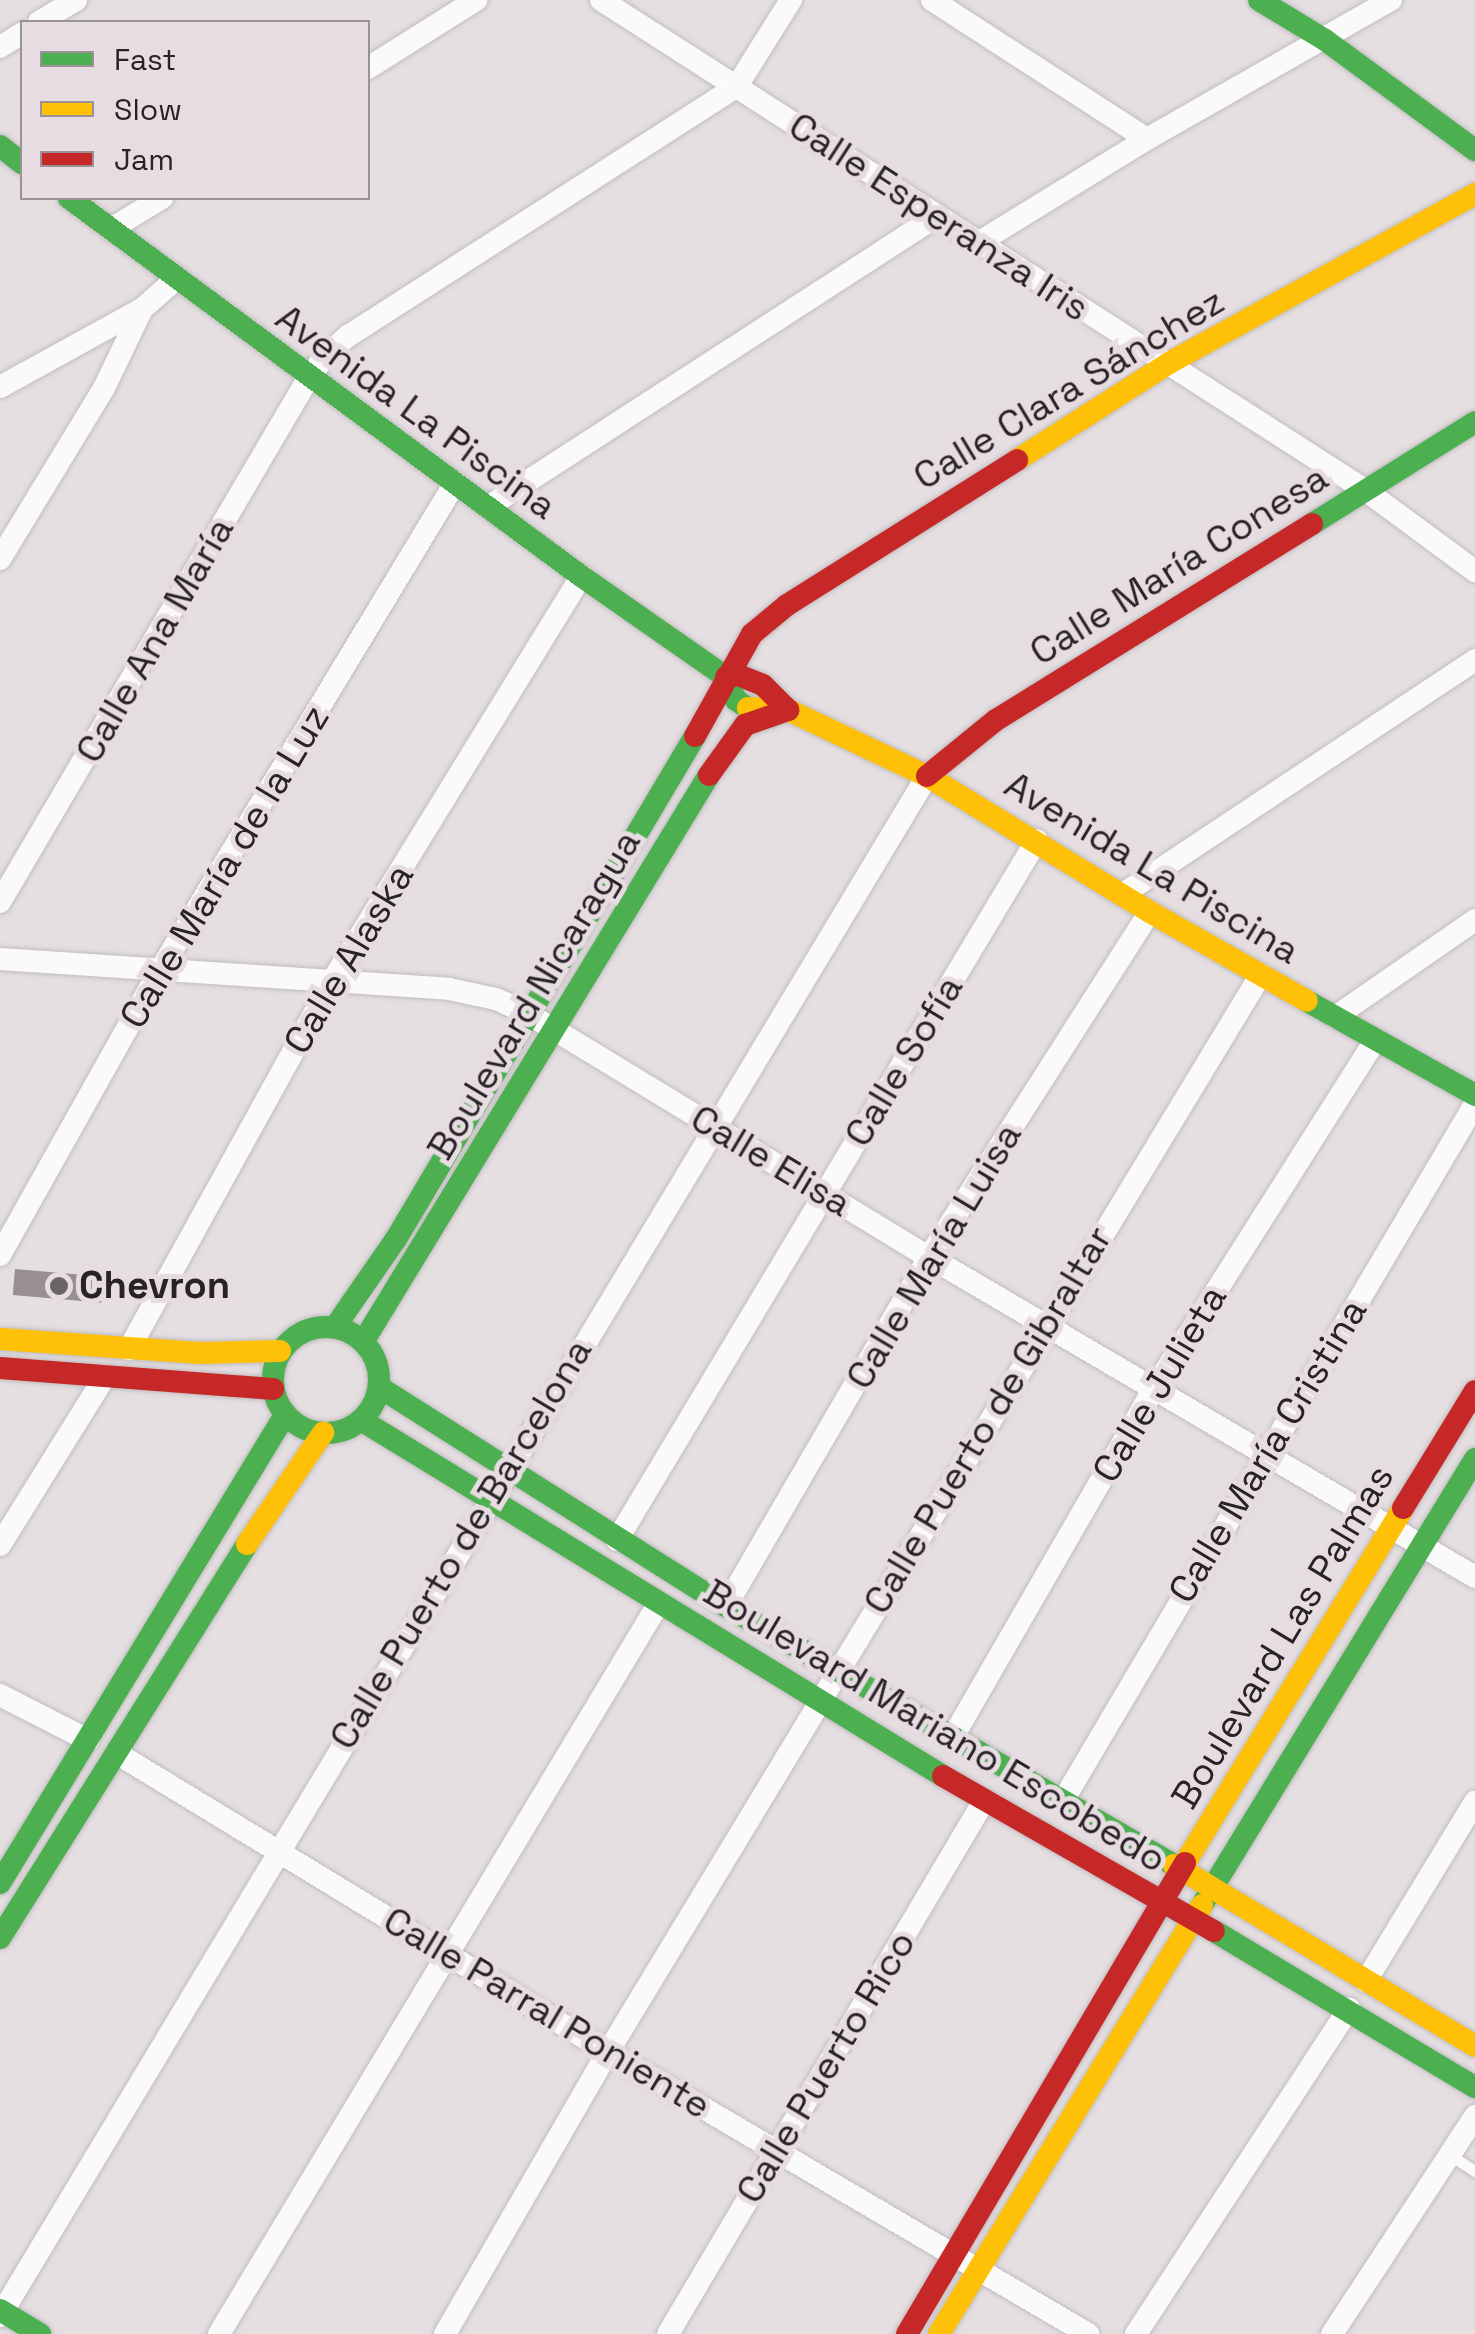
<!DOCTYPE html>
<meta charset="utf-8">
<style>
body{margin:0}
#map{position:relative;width:1475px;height:2334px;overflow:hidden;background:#e5dfe2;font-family:"Space Grotesk",sans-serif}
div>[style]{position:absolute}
.building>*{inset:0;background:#978f91;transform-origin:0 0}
.roads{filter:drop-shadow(0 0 2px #c1bcbf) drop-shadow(0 0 2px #c1bcbf)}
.lane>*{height:11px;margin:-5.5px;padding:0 5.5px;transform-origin:5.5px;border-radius:5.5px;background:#fbfafb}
.street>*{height:22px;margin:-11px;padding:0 11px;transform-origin:11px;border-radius:11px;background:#fbfafb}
.fast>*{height:22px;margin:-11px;padding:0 11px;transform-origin:11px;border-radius:11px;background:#4caf50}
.fast>.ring{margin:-11px;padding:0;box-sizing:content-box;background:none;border:22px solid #4caf50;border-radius:50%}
.slow>*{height:22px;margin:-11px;padding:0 11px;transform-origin:11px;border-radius:11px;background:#ffc107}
.jam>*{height:22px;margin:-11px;padding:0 11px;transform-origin:11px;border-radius:11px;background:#c62828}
.dots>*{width:28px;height:28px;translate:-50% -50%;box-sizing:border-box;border:5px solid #e8dce3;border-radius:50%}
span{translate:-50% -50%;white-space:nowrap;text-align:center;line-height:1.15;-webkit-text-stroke:10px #e8dce3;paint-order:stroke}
.street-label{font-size:38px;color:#272326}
.poi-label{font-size:38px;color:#272326;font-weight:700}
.left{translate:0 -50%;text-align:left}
.legend{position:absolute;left:20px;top:20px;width:350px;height:180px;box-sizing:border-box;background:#e8dce3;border:2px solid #9b9297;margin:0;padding:12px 18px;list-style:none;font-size:30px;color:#272326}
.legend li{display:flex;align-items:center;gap:20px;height:50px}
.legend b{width:50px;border:2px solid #9b9297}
</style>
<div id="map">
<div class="building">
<i style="left:15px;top:1269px;width:90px;height:26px;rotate:5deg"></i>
</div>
<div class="roads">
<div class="lane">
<i style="left:1450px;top:2155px;width:30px;rotate:33deg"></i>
</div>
<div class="street">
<i style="left:601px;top:0;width:908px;rotate:32.67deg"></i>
<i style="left:1365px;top:490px;width:137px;rotate:36.4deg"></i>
<i style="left:932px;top:0;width:256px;rotate:32.9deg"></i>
<i style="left:39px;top:22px;width:43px;rotate:-30.7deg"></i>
<i style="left:0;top:47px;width:26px;rotate:-32deg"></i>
<i style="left:368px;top:68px;width:128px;rotate:-32.2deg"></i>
<i style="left:111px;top:229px;width:60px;rotate:-31.3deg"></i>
<i style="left:978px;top:243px;width:198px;rotate:-31.6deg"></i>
<i style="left:1147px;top:139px;width:281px;rotate:-29.7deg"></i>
<i style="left:0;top:387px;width:162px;rotate:-28.8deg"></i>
<i style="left:142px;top:309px;width:45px;rotate:-41.4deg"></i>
<i style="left:488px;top:507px;width:535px;rotate:-32.95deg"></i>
<i style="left:0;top:559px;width:200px;rotate:-58.7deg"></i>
<i style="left:104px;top:388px;width:88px;rotate:-64.3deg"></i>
<i style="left:1123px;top:894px;width:423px;rotate:-33.6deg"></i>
<i style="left:0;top:902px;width:609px;rotate:-59.52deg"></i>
<i style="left:309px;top:377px;width:24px;rotate:-52deg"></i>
<i style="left:324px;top:358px;width:33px;rotate:-43deg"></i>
<i style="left:348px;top:336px;width:462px;rotate:-32.7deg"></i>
<i style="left:737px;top:86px;width:102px;rotate:-57.9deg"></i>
<i style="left:0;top:959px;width:450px;rotate:3.8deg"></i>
<i style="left:449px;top:989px;width:48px;rotate:12deg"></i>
<i style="left:496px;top:999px;width:34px;rotate:24deg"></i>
<i style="left:527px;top:1013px;width:470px;rotate:31.3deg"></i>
<i style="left:929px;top:1257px;width:633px;rotate:30.37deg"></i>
<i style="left:1335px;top:1017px;width:170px;rotate:-34.7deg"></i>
<i style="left:0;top:1255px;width:325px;rotate:-60.7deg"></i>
<i style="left:159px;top:972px;width:572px;rotate:-58.81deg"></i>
<i style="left:129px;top:1349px;width:418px;rotate:-61.1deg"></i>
<i style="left:331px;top:983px;width:478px;rotate:-58.4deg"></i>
<i style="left:617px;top:1540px;width:816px;rotate:-59.04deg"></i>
<i style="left:0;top:1545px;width:199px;rotate:-58.1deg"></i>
<i style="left:726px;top:1606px;width:404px;rotate:-59.8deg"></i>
<i style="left:929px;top:1257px;width:410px;rotate:-57.4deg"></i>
<i style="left:0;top:1695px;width:99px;rotate:27.1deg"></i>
<i style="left:954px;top:1735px;width:400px;rotate:-60deg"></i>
<i style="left:1154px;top:1389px;width:414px;rotate:-57.6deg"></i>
<i style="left:118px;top:1754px;width:574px;rotate:31.31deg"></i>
<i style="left:608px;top:2052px;width:557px;rotate:30.43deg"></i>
<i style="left:1064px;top:1799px;width:807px;rotate:-59.4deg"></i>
<i style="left:1366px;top:1981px;width:210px;rotate:-58.7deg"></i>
<i style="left:0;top:2316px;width:1797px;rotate:-58.95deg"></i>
<i style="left:219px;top:2334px;width:853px;rotate:-58.96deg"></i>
<i style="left:445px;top:2334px;width:326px;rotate:-60deg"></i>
<i style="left:608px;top:2052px;width:1260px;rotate:-58.79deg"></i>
<i style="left:668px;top:2334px;width:620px;rotate:-59.34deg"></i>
<i style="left:1136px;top:2334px;width:389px;rotate:-56.8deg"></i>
<i style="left:1332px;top:2334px;width:261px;rotate:-56.7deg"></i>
</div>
<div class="fast">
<i style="left:1259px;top:0;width:77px;rotate:31.2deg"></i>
<i style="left:1325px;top:40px;width:186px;rotate:36.3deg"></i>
<i style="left:0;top:146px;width:28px;rotate:38deg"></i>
<i style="left:69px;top:198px;width:636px;rotate:36.44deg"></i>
<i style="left:581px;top:576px;width:177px;rotate:34.9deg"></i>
<i style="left:726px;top:677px;width:25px;rotate:67deg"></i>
<i style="left:736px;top:700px;width:14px;rotate:34deg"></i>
<i style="left:1312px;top:524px;width:192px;rotate:-32deg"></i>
<i style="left:1307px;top:1001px;width:193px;rotate:29.2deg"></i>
<i class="ring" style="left:273px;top:1327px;width:84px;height:84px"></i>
<i style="left:335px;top:1327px;width:107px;rotate:-55.3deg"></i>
<i style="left:396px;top:1239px;width:585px;rotate:-59.27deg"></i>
<i style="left:363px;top:1342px;width:664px;rotate:-58.61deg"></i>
<i style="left:379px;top:1387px;width:410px;rotate:32.3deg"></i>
<i style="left:726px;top:1606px;width:517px;rotate:30.03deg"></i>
<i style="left:361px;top:1420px;width:682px;rotate:31.45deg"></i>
<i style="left:0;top:1883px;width:548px;rotate:-58.66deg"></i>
<i style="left:1202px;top:1905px;width:523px;rotate:-58.53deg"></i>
<i style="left:1214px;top:1931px;width:304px;rotate:30.9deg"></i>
<i style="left:0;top:1938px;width:465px;rotate:-57.9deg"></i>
<i style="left:0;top:2310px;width:47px;rotate:31deg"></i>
</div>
<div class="slow">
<i style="left:1017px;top:460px;width:180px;rotate:-32.5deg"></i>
<i style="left:1169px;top:363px;width:350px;rotate:-28.9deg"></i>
<i style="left:748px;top:708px;width:40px;rotate:2.9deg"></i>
<i style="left:788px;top:710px;width:154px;rotate:25.4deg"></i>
<i style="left:927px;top:776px;width:261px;rotate:31.4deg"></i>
<i style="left:1150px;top:912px;width:180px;rotate:29.5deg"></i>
<i style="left:0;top:1339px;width:201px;rotate:4deg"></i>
<i style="left:201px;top:1353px;width:79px;rotate:-1.5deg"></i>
<i style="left:247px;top:1544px;width:135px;rotate:-55.6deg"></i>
<i style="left:1185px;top:1863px;width:417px;rotate:-58.4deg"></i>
<i style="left:1174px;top:1865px;width:351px;rotate:31deg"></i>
<i style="left:939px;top:2334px;width:503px;rotate:-58.49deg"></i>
</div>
<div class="jam">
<i style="left:695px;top:736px;width:117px;rotate:-60.8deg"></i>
<i style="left:752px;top:634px;width:45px;rotate:-39.6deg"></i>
<i style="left:787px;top:605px;width:272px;rotate:-32.2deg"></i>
<i style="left:709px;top:775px;width:62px;rotate:-54.2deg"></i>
<i style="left:745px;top:725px;width:46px;rotate:-19.2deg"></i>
<i style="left:788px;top:710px;width:35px;rotate:-135deg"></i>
<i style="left:763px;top:685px;width:27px;rotate:-158deg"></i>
<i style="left:738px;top:675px;width:12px;rotate:171deg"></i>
<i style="left:927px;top:776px;width:89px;rotate:-39.1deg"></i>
<i style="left:996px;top:720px;width:372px;rotate:-31.8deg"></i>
<i style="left:0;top:1368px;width:274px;rotate:4.4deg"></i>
<i style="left:1403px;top:1508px;width:137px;rotate:-58.4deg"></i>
<i style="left:943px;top:1776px;width:312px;rotate:29.8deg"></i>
<i style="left:907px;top:2334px;width:547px;rotate:-59.45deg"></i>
</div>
</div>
<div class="dots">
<i style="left:59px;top:1286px;background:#6a6568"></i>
</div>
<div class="street-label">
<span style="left:939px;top:217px;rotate:33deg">Calle Esperanza Iris</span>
<span style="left:1069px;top:389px;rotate:-31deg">Calle Clara Sánchez</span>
<span style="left:416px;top:412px;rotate:36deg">Avenida La Piscina</span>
<span style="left:1179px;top:565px;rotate:-32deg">Calle María Conesa</span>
<span style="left:155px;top:640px;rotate:-60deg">Calle Ana María</span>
<span style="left:225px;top:867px;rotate:-59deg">Calle María de la Luz</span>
<span style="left:1152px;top:868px;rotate:31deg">Avenida La Piscina</span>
<span style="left:349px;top:959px;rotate:-59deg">Calle Alaska</span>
<span style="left:534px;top:995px;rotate:-59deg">Boulevard Nicaragua</span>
<span style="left:904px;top:1061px;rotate:-59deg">Calle Sofía</span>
<span style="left:771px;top:1161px;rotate:31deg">Calle Elisa</span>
<span style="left:934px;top:1256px;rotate:-59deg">Calle María Luisa</span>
<span style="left:1160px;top:1384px;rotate:-59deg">Calle Julieta</span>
<span style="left:988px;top:1420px;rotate:-59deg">Calle Puerto de Gibraltar</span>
<span style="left:1268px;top:1451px;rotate:-59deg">Calle María Cristina</span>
<span style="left:461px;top:1544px;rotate:-59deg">Calle Puerto de Barcelona</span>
<span style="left:1283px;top:1637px;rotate:-59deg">Boulevard Las Palmas</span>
<span style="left:935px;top:1726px;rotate:31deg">Boulevard Mariano Escobedo</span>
<span style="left:547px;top:2013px;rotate:31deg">Calle Parral Poniente</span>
<span style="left:826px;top:2067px;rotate:-59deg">Calle Puerto Rico</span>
</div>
<div class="poi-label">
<span class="left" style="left:79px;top:1286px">Chevron</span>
</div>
<ul class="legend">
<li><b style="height:12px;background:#4caf50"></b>Fast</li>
<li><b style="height:12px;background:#ffc107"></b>Slow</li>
<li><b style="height:12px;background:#c62828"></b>Jam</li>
</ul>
</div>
